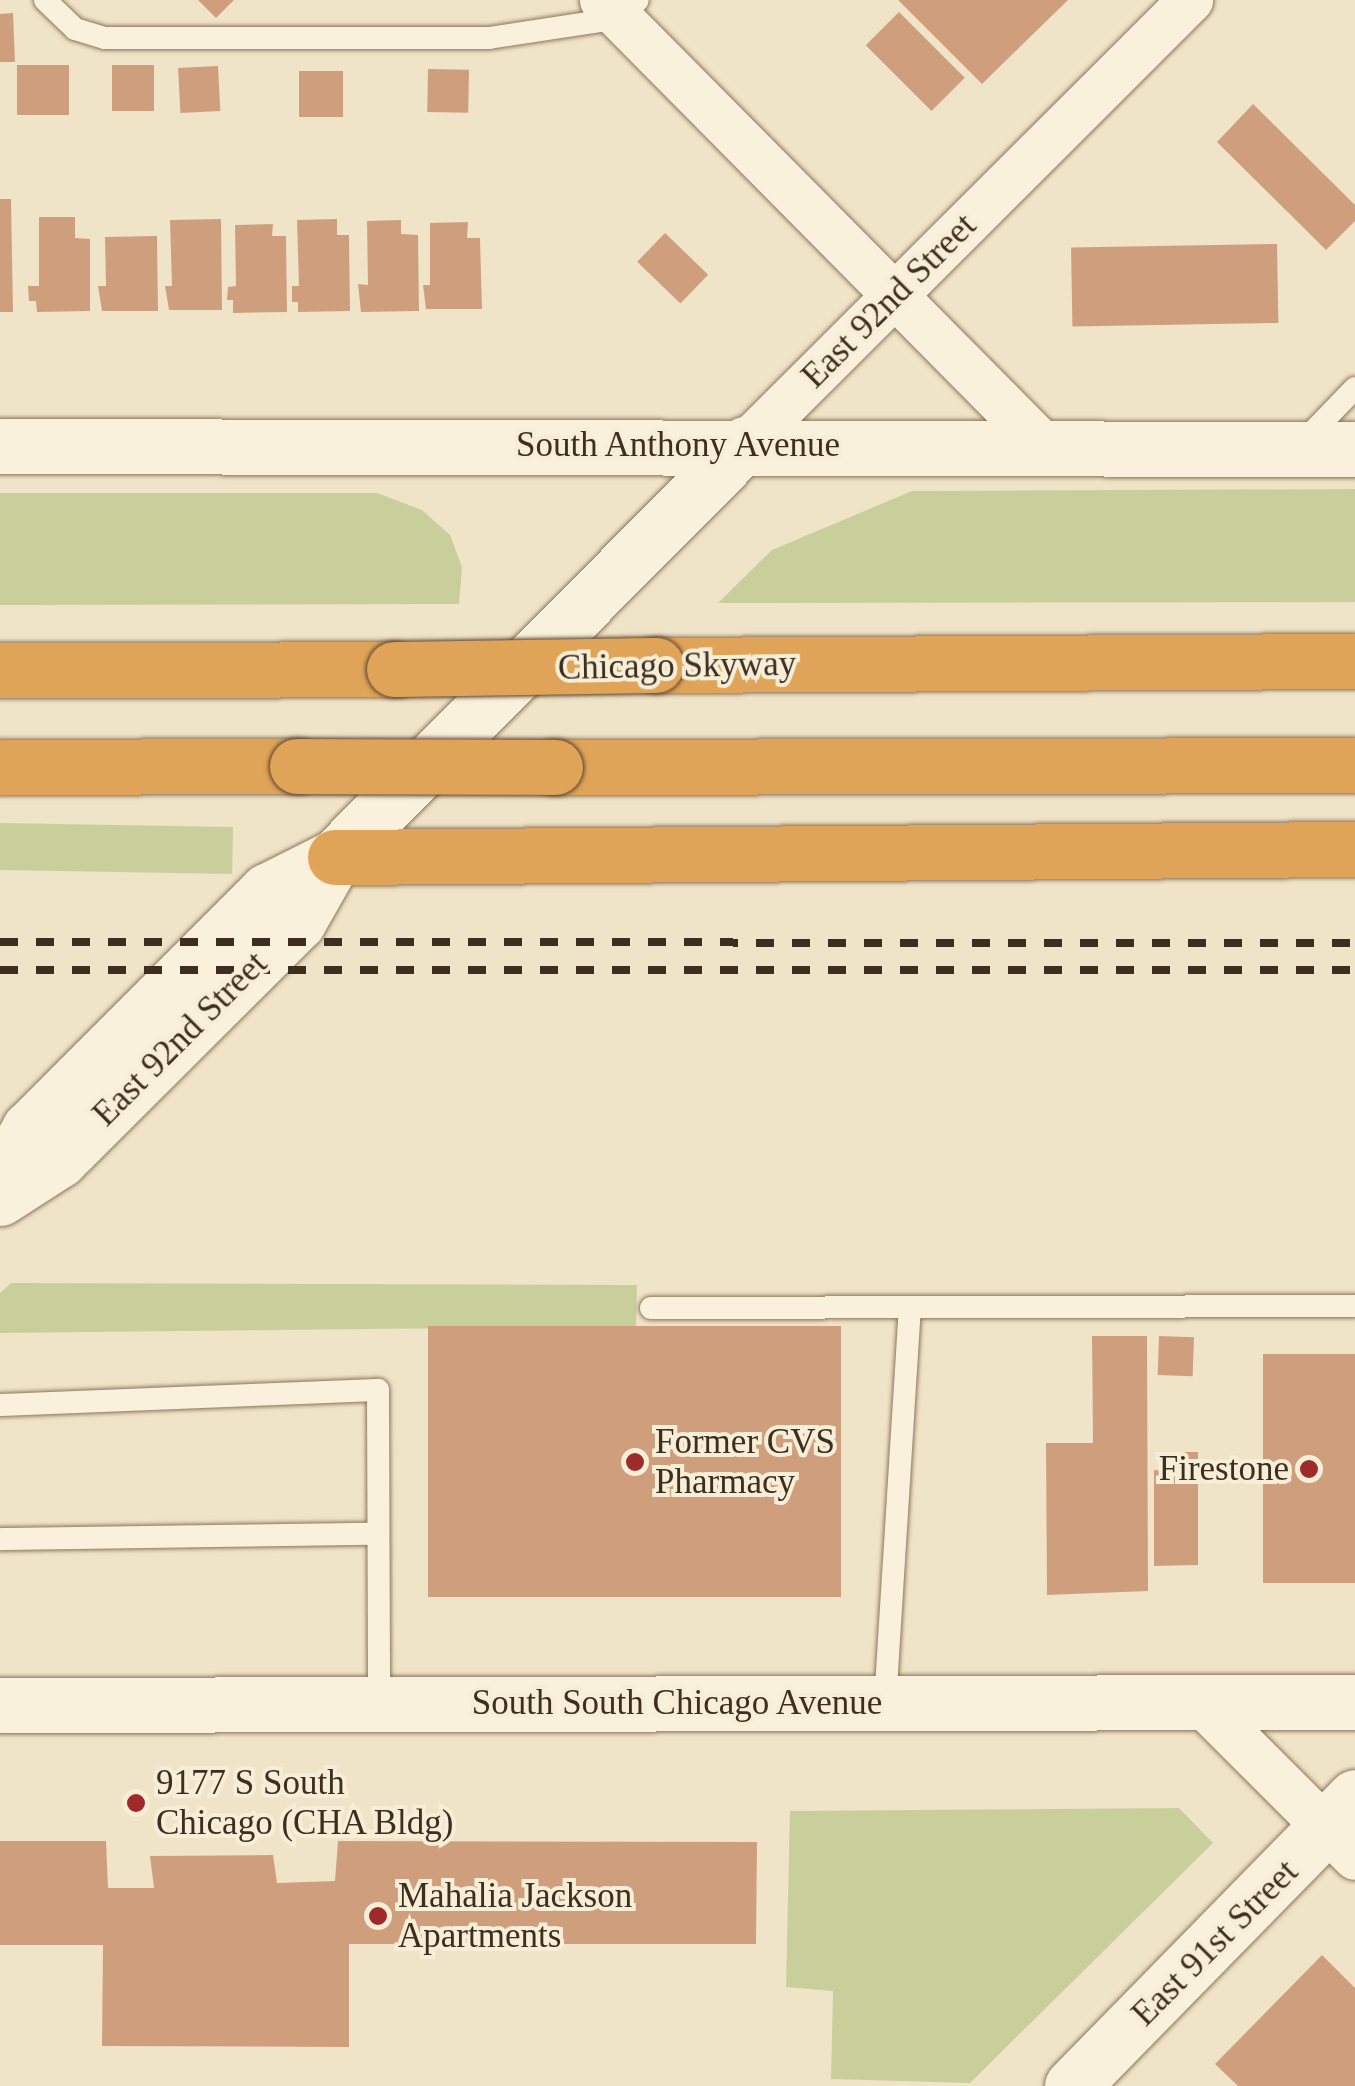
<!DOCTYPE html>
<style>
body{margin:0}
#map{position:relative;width:1355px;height:2086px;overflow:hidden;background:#f0e4c8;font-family:"Times New Roman",serif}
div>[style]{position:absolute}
.green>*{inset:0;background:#c9cf9b;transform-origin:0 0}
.building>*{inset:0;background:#cf9f7d;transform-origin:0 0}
.roads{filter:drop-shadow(0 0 2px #8d765c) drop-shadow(0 0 2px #8d765c)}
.service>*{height:22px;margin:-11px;padding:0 11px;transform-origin:11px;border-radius:11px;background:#faf1dc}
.minor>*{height:45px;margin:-22.5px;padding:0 22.5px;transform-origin:22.5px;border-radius:22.5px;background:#faf1dc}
.tertiary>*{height:55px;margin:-27.5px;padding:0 27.5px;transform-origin:27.5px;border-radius:27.5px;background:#faf1dc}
.secondary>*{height:55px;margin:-27.5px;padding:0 27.5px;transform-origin:27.5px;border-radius:27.5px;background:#faf1dc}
.motorway>*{height:55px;margin:-27.5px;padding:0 27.5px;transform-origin:27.5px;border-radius:27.5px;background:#e0a458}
.rail>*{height:8px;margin-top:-4px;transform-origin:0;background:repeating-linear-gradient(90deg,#3d2e20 0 18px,transparent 0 36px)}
.bridges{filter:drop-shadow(0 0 2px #5b4430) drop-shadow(0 0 2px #5b4430)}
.motorway-bridge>*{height:55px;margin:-27.5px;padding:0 27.5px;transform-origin:27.5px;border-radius:27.5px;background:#e0a458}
.dots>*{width:28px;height:28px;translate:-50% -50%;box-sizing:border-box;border:5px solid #f7eed8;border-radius:50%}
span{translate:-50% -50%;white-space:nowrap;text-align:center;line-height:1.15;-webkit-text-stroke:8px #f7eed8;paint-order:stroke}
.street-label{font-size:35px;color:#3d2e20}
.poi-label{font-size:35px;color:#3d2e20}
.left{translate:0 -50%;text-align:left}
.right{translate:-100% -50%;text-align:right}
</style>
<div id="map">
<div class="green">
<i style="clip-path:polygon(1355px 489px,1355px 602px,718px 603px,772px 550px,912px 491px)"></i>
<i style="clip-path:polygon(0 493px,377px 493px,422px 510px,450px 535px,462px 567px,459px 604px,0 605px)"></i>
<i style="left:233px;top:827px;width:47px;height:233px;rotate:91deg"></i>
<i style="clip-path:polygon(11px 1283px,637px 1285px,636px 1326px,0 1333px,0 1293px)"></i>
<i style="clip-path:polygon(1179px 1808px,1213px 1843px,970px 2083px,831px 2079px,833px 1991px,786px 1987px,790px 1811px)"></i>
</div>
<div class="building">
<i style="clip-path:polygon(198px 0,234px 0,216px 18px)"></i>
<i style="clip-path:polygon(898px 0,1068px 0,982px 84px)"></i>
<i style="left:899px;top:12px;width:93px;height:47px;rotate:45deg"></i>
<i style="clip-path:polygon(13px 13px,15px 62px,0 62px,0 14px)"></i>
<i style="left:17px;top:65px;width:52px;height:50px"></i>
<i style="left:154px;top:65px;width:46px;height:42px;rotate:90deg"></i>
<i style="left:218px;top:66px;width:45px;height:40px;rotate:87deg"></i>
<i style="left:428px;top:69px;width:41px;height:43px;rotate:1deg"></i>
<i style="left:343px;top:71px;width:46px;height:44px;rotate:90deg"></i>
<i style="clip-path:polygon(1253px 104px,1355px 205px,1355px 221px,1326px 250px,1217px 142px)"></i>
<i style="clip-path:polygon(0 199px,11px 199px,13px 312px,0 312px)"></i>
<i style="clip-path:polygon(39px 217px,75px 217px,75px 238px,90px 239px,90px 311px,37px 312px,36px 301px,29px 301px,28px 286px,39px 286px)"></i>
<i style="clip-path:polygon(221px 219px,222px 310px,169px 310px,165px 286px,172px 286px,170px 220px)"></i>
<i style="clip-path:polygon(337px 219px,337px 235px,349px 235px,350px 311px,298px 312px,298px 302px,292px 302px,292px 286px,299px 286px,297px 220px)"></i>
<i style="clip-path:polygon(401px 220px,401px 234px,418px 235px,419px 311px,361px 312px,358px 284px,368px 285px,367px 221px)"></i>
<i style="clip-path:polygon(468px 222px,467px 238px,480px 238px,482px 309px,426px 309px,423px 285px,430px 285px,430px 223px)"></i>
<i style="clip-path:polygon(273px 224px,272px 236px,286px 236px,287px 312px,233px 313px,233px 300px,227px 300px,228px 287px,236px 286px,235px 225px)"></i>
<i style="left:665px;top:233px;width:60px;height:40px;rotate:44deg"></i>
<i style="clip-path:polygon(157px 236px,158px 311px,102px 311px,98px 286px,106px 286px,105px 237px)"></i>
<i style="left:1277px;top:244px;width:79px;height:206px;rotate:89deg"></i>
<i style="left:841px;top:1326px;width:271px;height:413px;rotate:90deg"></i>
<i style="clip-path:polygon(1092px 1336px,1147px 1336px,1148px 1591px,1047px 1595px,1046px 1443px,1093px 1443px)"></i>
<i style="left:1159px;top:1336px;width:35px;height:39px;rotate:2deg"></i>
<i style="left:1355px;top:1354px;width:229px;height:92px;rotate:90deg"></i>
<i style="clip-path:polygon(1166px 1452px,1198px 1452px,1198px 1565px,1154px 1566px,1154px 1470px,1166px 1471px)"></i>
<i style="clip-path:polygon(0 1841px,106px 1841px,108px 1888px,154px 1888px,150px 1856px,273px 1855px,277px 1883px,335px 1881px,338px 1841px,757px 1842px,756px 1944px,349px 1944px,349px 2047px,102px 2046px,103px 1945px,0 1945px)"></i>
<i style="clip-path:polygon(1322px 1955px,1355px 1988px,1355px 2086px,1238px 2086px,1215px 2064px)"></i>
</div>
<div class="roads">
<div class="service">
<i style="left:45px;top:0;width:42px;rotate:44deg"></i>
<i style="left:75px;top:29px;width:31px;rotate:17deg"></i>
<i style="left:105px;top:38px;width:384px"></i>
<i style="left:489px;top:38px;width:133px;rotate:-8.7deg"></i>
<i style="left:620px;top:18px;width:25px;rotate:-45deg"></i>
<i style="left:1302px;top:443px;width:76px;rotate:-46.1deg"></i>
<i style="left:651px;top:1308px;width:704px;rotate:-0.16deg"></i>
<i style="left:0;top:1405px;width:378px;rotate:-2.3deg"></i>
<i style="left:378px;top:1390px;width:314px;rotate:89.8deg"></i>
<i style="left:0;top:1539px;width:378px;rotate:-0.8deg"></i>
<i style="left:885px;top:1703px;width:396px;rotate:-86.4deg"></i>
</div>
<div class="minor">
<i style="left:602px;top:0;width:627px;rotate:45.26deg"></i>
<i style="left:745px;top:444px;width:629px;rotate:-44.94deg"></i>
<i style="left:1200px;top:1702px;width:219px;rotate:45deg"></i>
</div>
<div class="tertiary">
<i style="left:0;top:446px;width:1355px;rotate:0.13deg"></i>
<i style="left:0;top:1181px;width:60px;rotate:-60.9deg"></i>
<i style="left:29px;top:1129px;width:337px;rotate:-45deg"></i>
<i style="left:267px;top:891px;width:76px;rotate:-26.6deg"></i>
<i style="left:0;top:1198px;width:70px;rotate:-32.8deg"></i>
<i style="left:59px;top:1160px;width:337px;rotate:-44.9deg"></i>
<i style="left:298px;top:922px;width:75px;rotate:-60.4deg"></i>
<i style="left:335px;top:857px;width:582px;rotate:-45.21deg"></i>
<i style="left:1072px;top:2086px;width:404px;rotate:-45.6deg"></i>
</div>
<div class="secondary">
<i style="left:0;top:1705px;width:1355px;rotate:-0.13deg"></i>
</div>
<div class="motorway">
<i style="left:656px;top:665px;width:699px;rotate:-0.33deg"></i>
<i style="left:0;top:670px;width:394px;rotate:-0.1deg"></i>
<i style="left:0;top:767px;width:297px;rotate:-0.2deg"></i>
<i style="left:555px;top:767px;width:800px;rotate:-0.14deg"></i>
<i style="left:335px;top:857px;width:1020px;rotate:-0.45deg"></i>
</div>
</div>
<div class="rail">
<i style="left:0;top:942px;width:1355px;rotate:0.04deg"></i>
<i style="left:0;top:970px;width:1355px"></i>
</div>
<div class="bridges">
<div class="motorway-bridge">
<i style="left:394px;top:669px;width:262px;rotate:-0.9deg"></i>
<i style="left:297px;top:766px;width:258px;rotate:0.2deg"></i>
</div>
</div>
<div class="dots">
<i style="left:635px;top:1462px;background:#9e2a2b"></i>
<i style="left:1309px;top:1469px;background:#9e2a2b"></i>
<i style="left:136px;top:1803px;background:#9e2a2b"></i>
<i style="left:378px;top:1916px;background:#9e2a2b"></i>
</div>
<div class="street-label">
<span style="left:889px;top:301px;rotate:-45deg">East 92nd Street</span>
<span style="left:678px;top:445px">South Anthony Avenue</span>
<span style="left:677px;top:666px;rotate:-1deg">Chicago Skyway</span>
<span style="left:180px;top:1039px;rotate:-45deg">East 92nd Street</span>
<span style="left:677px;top:1703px">South South Chicago Avenue</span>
<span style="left:1215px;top:1943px;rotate:-45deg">East 91st Street</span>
</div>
<div class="poi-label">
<span class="left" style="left:655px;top:1462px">Former CVS<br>Pharmacy</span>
<span class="right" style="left:1289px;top:1469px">Firestone</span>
<span class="left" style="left:156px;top:1803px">9177 S South<br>Chicago (CHA Bldg)</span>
<span class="left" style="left:398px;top:1916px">Mahalia Jackson<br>Apartments</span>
</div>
</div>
